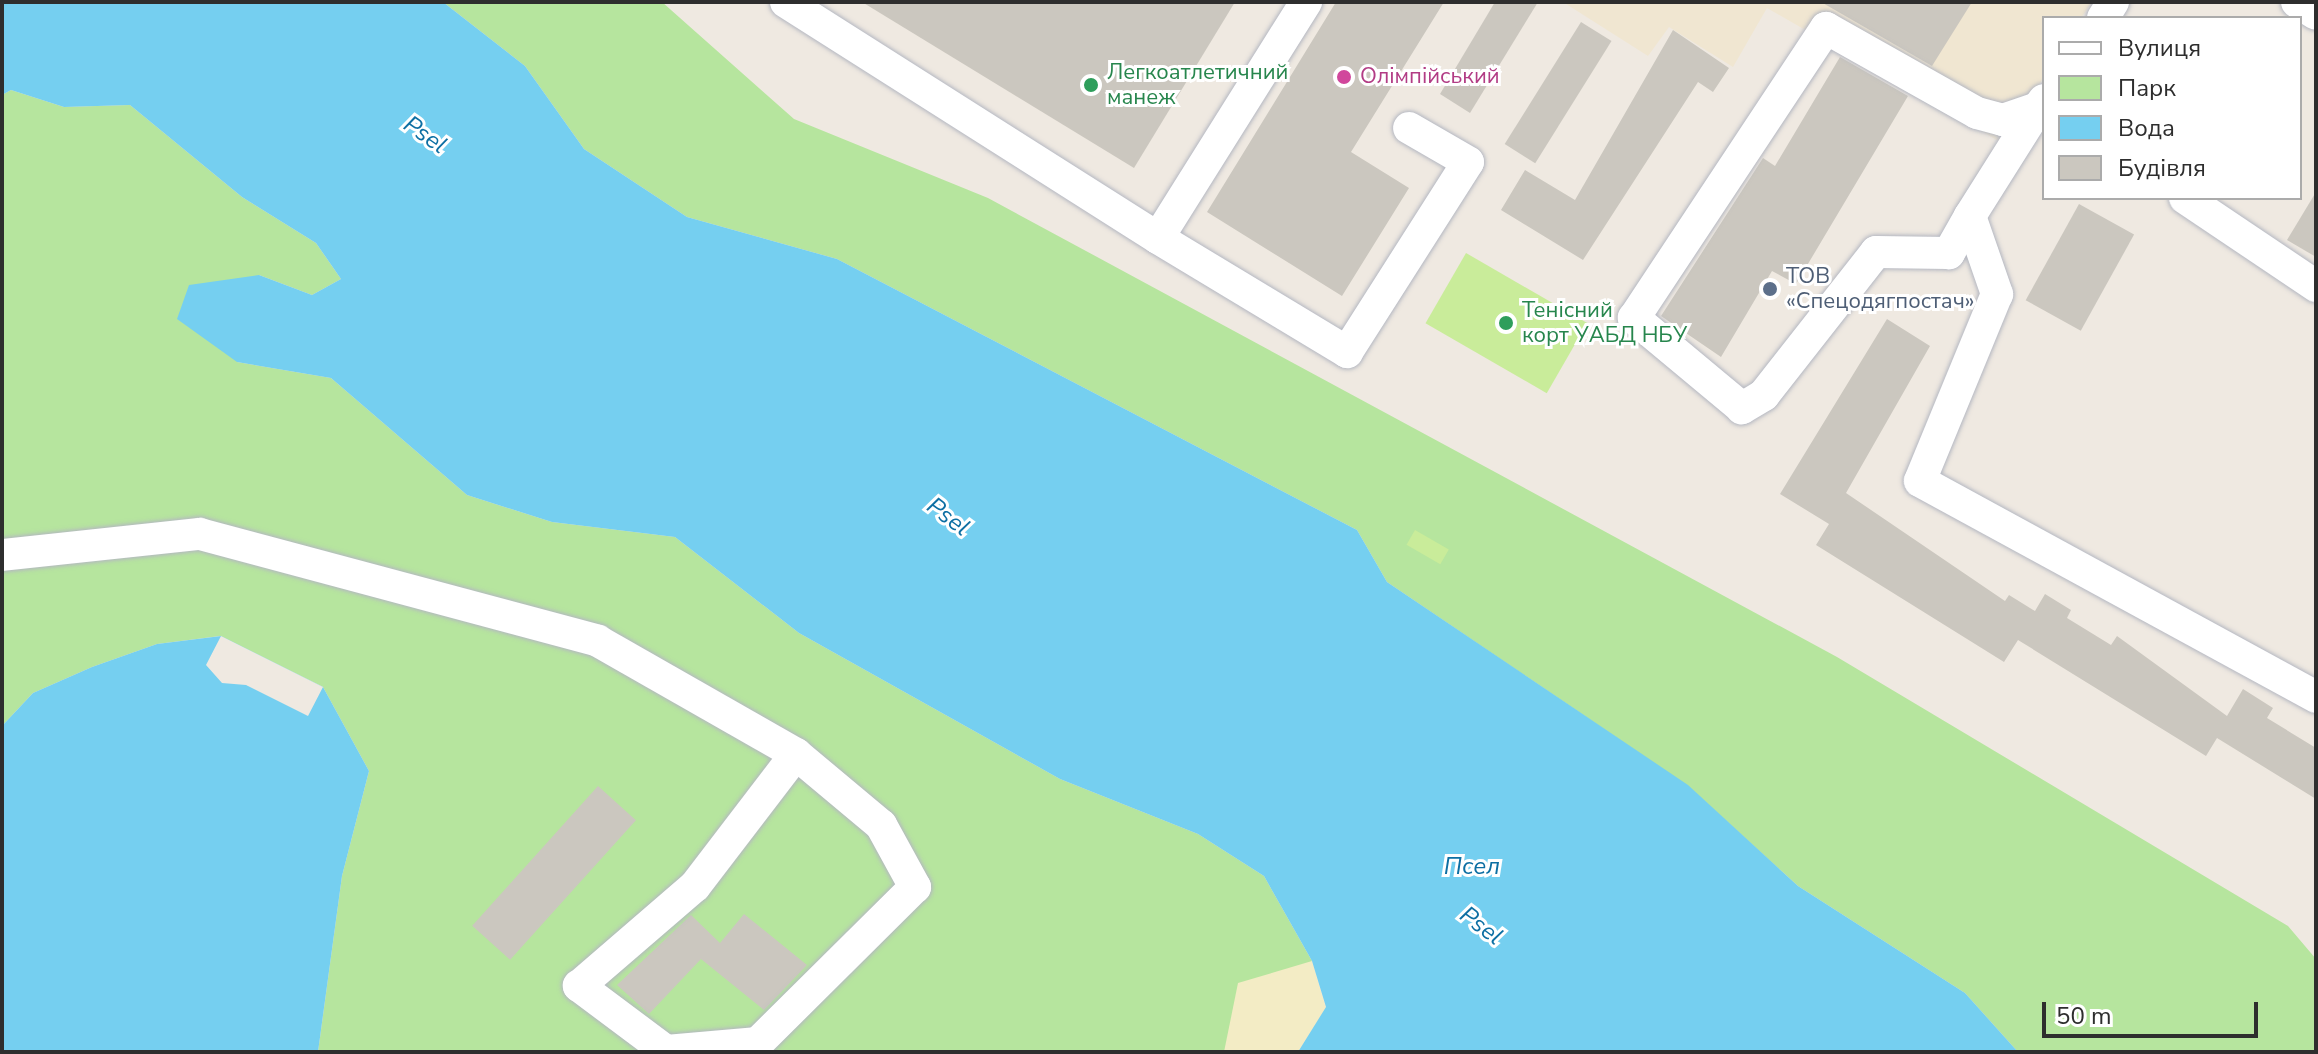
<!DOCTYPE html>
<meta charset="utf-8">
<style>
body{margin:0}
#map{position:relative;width:2318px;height:1054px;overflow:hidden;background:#efe9e1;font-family:"Nunito Sans",sans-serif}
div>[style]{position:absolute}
.education>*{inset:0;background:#f0e6d1}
.green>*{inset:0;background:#b6e59e}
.sand>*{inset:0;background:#f3ecc5}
.pitch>*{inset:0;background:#c9ec9a;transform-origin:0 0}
.water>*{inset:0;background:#75cff0}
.pier>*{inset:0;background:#efe9e1}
.building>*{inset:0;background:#cbc7bf;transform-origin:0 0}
.roads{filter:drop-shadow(0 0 2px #b4b7c1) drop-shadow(0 0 2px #b4b7c1)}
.minor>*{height:32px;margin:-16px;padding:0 16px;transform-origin:16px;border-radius:16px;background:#fff}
.dots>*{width:22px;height:22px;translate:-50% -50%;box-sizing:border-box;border:4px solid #fff;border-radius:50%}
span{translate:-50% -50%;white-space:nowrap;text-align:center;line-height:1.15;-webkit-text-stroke:6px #fff;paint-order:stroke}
.leisure-label{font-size:22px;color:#27864d}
.left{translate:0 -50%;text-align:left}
.hotel-label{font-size:22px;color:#b23c85}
.service-label{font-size:22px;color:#4e5e75}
.water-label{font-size:24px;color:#0d6fa3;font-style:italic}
.frame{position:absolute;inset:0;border:4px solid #2e2e2e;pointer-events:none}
.legend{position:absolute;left:2042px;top:16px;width:260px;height:184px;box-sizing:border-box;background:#fff;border:2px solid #ababab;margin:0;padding:10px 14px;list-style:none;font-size:24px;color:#2e2e2e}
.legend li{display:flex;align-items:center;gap:16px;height:40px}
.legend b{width:40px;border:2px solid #ababab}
.scale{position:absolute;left:2042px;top:1002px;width:216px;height:36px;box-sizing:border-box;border:4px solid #2e2e2e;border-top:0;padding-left:10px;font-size:24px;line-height:28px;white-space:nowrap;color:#2e2e2e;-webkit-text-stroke:6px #fff;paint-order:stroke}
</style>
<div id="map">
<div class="education">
<i style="clip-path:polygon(1563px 2px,2092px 2px,2081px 18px,2044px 18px,2044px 77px,2002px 143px,1767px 8px,1733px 67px,1669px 27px,1648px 56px)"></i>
</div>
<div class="green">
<i style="clip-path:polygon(443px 2px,662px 2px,794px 119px,988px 198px,1837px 657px,2288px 926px,2316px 959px,2316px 1052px,2018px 1052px,1965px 993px,1798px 886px,1688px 786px,1387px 582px,1357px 530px,837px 259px,687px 217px,584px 149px,525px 66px)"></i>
<i style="clip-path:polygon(11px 90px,64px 107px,130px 105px,242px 197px,316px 243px,341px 279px,312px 295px,259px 275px,237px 362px,331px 378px,467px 495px,552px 522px,675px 537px,799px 633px,1060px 779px,1198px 834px,1264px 876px,1312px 961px,1298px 1052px,318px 1052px,342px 876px,369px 771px,323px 687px,220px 636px,157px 644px,92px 667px,33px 693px,2px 726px,2px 95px)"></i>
</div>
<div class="sand">
<i style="clip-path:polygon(1312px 961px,1326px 1008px,1298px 1052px,1224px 1052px,1238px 983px)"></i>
</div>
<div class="pitch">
<i style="left:1466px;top:253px;width:140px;height:81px;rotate:30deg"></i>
<i style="left:1415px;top:530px;width:39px;height:17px;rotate:30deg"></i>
</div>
<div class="water">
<i style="clip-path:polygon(2px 2px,443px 2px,525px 66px,584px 149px,687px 217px,837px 259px,1357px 530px,1387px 582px,1688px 785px,1798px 886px,1965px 993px,2018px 1052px,1298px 1052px,1326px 1007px,1312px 961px,1264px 876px,1198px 834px,1060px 779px,799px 633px,675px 537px,552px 522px,467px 495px,331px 378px,237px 362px,177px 319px,189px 285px,259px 275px,312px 295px,341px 279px,316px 243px,242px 197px,130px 105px,64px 107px,11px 90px,2px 95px)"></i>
<i style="clip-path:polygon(221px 636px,323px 687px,369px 771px,342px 876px,318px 1052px,2px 1052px,2px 726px,33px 693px,92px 667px,157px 644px)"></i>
</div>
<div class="pier">
<i style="clip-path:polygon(221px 636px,323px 687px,308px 716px,246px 685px,222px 683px,206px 665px)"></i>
</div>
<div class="building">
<i style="clip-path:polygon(862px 2px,1235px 2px,1134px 168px)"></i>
<i style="clip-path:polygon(1336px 2px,1444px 2px,1351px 152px,1409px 188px,1342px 296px,1207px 212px)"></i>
<i style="clip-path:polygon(1495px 2px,1538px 2px,1470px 113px,1440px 94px)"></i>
<i style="clip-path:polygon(1821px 2px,1972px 2px,1932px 66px)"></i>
<i style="left:1581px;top:22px;width:36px;height:144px;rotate:32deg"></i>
<i style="clip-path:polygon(1673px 30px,1729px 68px,1713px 92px,1698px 82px,1583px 260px,1501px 210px,1525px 170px,1575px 200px)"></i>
<i style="clip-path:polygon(1840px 57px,1908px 96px,1796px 284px,1772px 271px,1721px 357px,1661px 316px,1763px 158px,1775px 166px)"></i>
<i style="clip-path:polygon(2316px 192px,2316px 257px,2287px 240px)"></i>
<i style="left:2079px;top:204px;width:63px;height:110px;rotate:29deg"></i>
<i style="clip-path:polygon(1887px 319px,1930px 346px,1846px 493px,2005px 601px,2009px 595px,2035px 611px,2045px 594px,2071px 610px,2067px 618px,2111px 645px,2117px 636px,2227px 716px,2243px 689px,2273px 708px,2267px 718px,2316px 748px,2316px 799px,2217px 738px,2206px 756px,2018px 640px,2004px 662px,1816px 545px,1829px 524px,1780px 494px)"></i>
<i style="left:598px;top:786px;width:51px;height:188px;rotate:42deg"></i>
<i style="clip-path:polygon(744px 914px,807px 965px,764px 1010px,701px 959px,649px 1014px,617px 985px,691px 915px,720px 943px)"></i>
</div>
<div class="roads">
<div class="minor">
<i style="left:786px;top:2px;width:441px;rotate:32.4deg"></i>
<i style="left:1158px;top:238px;width:279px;rotate:-57.9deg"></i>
<i style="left:2297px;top:2px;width:22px;rotate:32deg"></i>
<i style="left:2103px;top:18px;width:19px;rotate:-58deg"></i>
<i style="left:2044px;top:100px;width:10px;rotate:127deg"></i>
<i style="left:2038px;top:108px;width:128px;rotate:122.2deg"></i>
<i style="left:1970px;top:216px;width:43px;rotate:119.6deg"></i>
<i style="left:1949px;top:253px;width:73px;rotate:-179.2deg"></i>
<i style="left:1876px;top:252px;width:182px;rotate:128.1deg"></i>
<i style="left:1764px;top:395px;width:26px;rotate:149deg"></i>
<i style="left:1742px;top:408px;width:141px;rotate:-140.2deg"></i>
<i style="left:1634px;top:318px;width:348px;rotate:-56.5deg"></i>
<i style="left:1826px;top:28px;width:173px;rotate:29.4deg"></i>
<i style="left:1977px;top:113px;width:27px;rotate:15deg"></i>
<i style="left:2003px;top:120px;width:37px;rotate:-19deg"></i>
<i style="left:2038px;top:108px;width:7px;rotate:34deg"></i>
<i style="left:2185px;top:198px;width:158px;rotate:33.9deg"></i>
<i style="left:1970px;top:216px;width:83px;rotate:70.9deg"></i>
<i style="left:1997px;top:294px;width:202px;rotate:112.4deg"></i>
<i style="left:1920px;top:481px;width:451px;rotate:28.6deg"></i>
<i style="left:1158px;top:238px;width:221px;rotate:31.1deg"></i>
<i style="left:1347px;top:352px;width:225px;rotate:-57.5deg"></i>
<i style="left:1468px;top:162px;width:68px;rotate:-150deg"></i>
<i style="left:2px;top:555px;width:199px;rotate:-6.1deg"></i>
<i style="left:200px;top:534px;width:412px;rotate:15deg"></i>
<i style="left:598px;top:641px;width:228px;rotate:29.7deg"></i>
<i style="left:796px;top:754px;width:111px;rotate:39.9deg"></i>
<i style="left:881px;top:825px;width:71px;rotate:61.3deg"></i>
<i style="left:915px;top:887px;width:221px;rotate:135.2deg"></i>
<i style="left:758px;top:1043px;width:92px;rotate:175deg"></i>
<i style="left:666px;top:1051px;width:109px;rotate:-143.2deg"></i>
<i style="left:579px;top:986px;width:153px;rotate:-40.8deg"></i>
<i style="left:695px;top:886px;width:166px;rotate:-52.6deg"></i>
</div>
</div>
<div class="dots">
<i style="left:1344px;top:77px;background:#d1479c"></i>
<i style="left:1091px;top:85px;background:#2e9e5b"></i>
<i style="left:1770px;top:289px;background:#5c6f8a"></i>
<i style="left:1506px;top:323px;background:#2e9e5b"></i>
</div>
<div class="leisure-label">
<span class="left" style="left:1107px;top:85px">Легкоатлетичний<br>манеж</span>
<span class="left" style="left:1522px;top:323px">Тенісний<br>корт УАБД НБУ</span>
</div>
<div class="hotel-label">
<span class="left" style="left:1360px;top:77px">Олімпійський</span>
</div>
<div class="service-label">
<span class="left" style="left:1786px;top:289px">ТОВ<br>«Спецодягпостач»</span>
</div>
<div class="water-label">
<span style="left:425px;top:135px;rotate:35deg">Psel</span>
<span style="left:948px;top:517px;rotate:37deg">Psel</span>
<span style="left:1472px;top:867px">Псел</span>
<span style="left:1481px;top:926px;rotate:37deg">Psel</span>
</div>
<div class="frame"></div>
<ul class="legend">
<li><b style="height:10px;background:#fff"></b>Вулиця</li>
<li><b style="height:22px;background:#b6e59e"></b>Парк</li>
<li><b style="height:22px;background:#75cff0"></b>Вода</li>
<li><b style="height:22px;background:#cbc7bf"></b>Будівля</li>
</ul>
<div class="scale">50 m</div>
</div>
